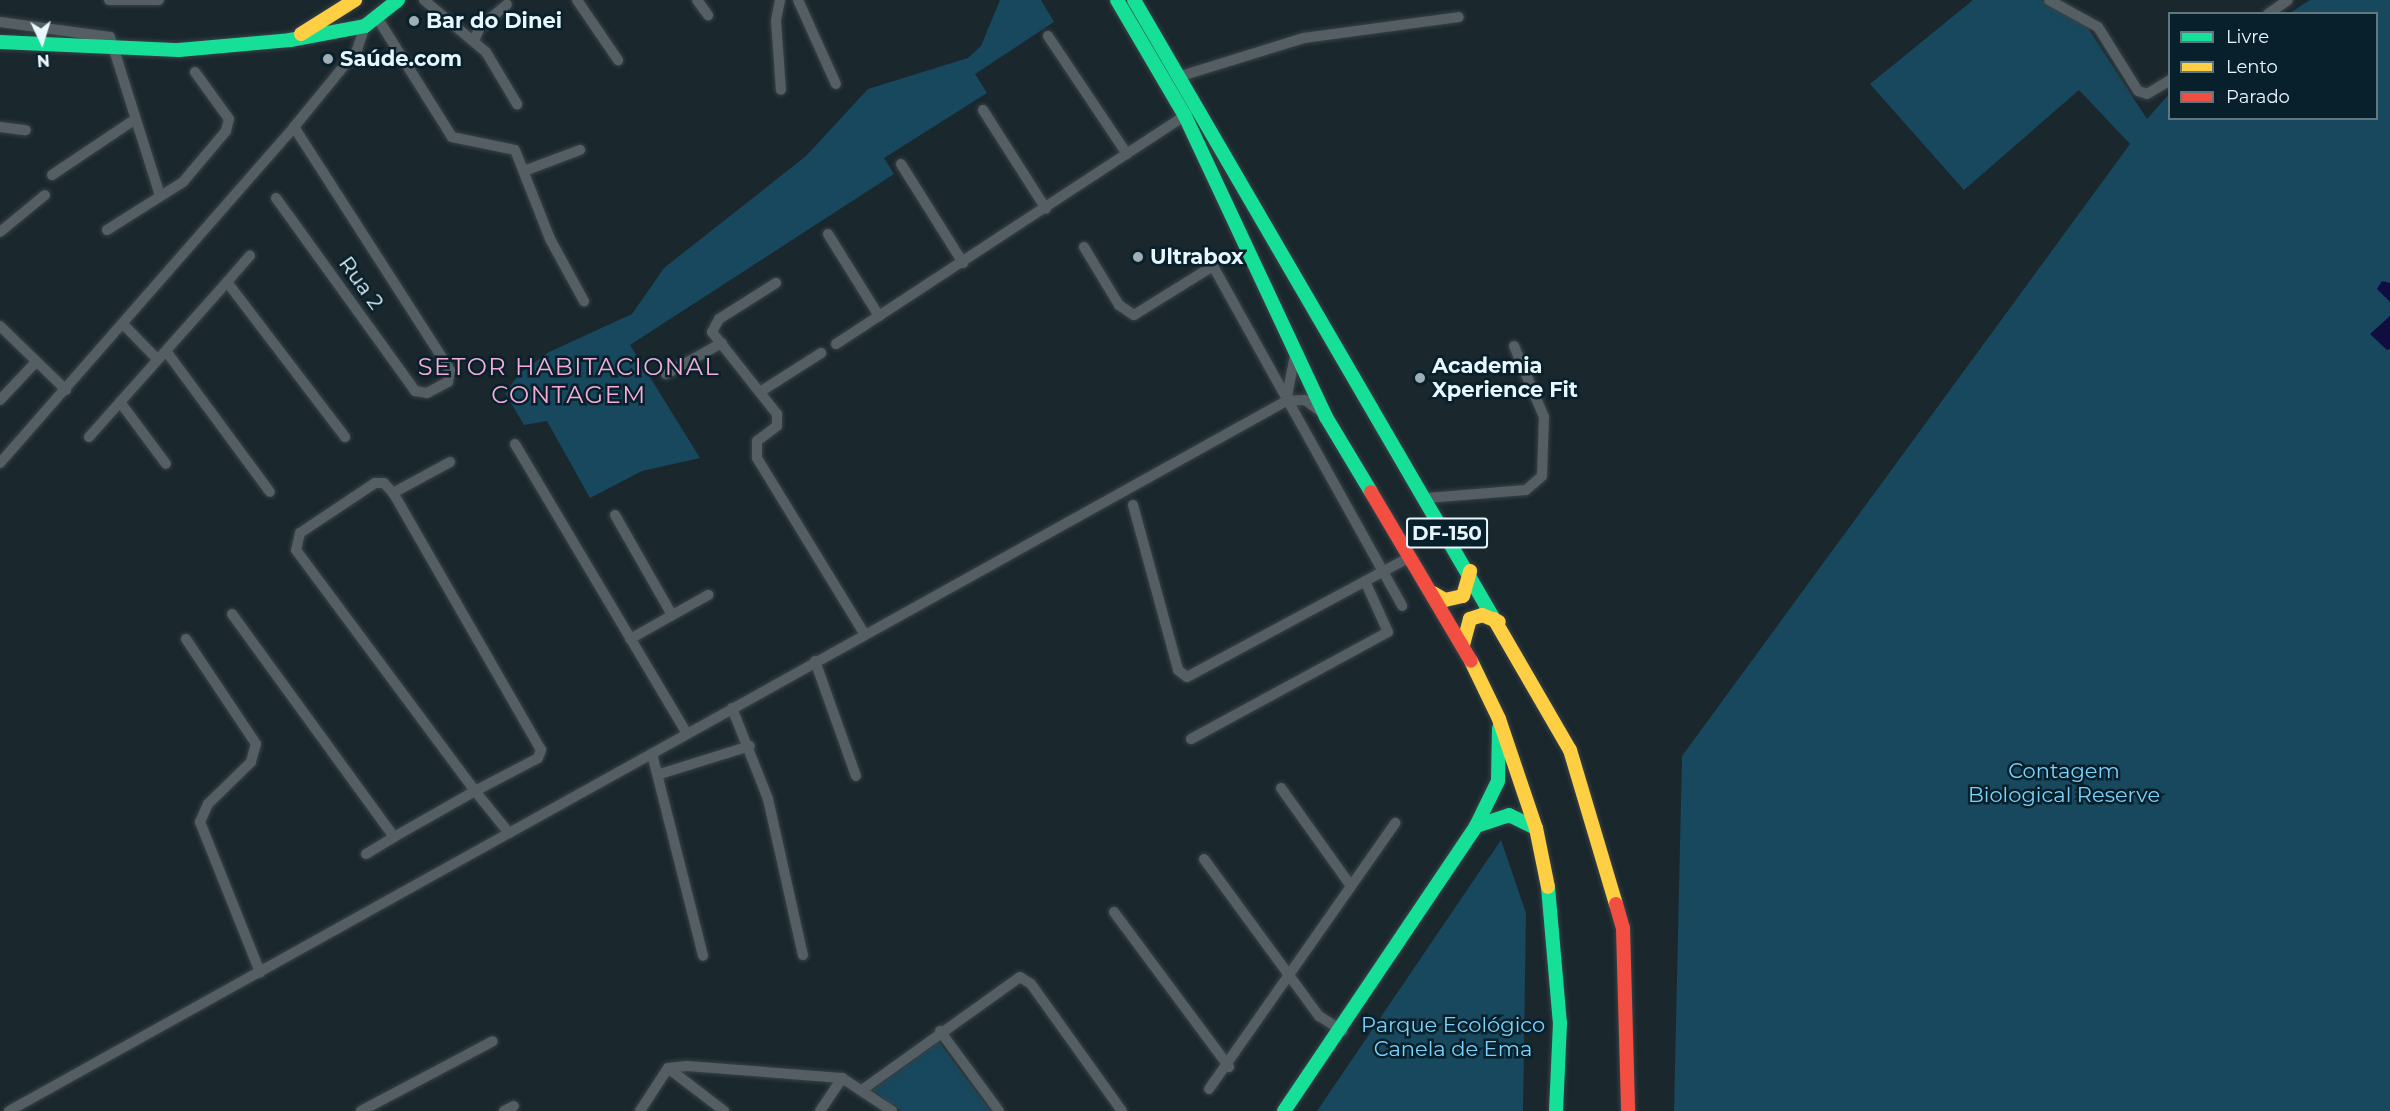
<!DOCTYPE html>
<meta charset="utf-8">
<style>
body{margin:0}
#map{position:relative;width:2390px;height:1111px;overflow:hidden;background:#1a272d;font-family:Montserrat,sans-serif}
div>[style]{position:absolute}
.green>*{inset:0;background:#17485d}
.water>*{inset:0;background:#100e41}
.roads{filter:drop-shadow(0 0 2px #384247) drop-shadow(0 0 2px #384247)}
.street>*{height:10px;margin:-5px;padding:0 5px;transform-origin:5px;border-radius:5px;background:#545e63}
.fast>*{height:14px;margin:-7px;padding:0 7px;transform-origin:7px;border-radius:7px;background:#16e098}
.slow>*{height:14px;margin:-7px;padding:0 7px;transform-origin:7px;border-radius:7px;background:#ffcf43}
.jam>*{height:14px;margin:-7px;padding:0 7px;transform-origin:7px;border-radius:7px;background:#f24e42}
.dots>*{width:16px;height:16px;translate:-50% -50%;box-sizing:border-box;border:3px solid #08202b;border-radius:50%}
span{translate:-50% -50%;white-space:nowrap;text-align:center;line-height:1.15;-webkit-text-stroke:5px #08202b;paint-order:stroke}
.shield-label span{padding:2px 4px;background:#08202b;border:2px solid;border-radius:4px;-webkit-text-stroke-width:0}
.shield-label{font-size:20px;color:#e8f6fe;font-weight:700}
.poi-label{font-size:21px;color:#e8f6fe;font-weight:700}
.left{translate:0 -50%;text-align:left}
.street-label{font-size:21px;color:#e8f6fe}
.park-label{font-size:21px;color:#7bd2fb}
.quarter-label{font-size:24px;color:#f5add8;letter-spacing:1.5px}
.legend{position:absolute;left:2168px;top:12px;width:210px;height:108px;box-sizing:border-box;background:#08202b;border:2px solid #62767f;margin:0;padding:8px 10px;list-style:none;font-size:18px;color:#e8f6fe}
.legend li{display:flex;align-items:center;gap:12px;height:30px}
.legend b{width:30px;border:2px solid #62767f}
.north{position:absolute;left:12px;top:12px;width:60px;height:60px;-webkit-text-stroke:4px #08202b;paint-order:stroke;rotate:176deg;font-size:16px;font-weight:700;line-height:24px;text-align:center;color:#e8f6fe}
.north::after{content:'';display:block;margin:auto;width:21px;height:27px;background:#e8f6fe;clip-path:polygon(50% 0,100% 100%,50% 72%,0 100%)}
</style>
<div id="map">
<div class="green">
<i style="clip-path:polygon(1000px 0,1041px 0,1054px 22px,975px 74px,987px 93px,884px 158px,894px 174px,630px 345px,700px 458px,642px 471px,590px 498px,547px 421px,524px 425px,505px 393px,520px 373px,549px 352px,632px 314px,664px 268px,806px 156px,868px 89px,968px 58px,981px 46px)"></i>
<i style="clip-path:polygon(1973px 0,2041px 0,2084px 22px,2147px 119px,2169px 94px,2170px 118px,2376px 118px,2376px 14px,2290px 13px,2310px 0,2390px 0,2390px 1111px,1674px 1111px,1682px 756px,2130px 144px,2079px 90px,1964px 190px,1870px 84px)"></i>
<i style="clip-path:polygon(1501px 840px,1526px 913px,1523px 1111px,1317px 1111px)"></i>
<i style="clip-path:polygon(939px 1042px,991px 1111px,901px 1111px,872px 1090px)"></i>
</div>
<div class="water">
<i style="clip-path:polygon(2382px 281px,2390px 283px,2390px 302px,2377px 289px)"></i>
<i style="clip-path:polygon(2390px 316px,2390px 349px,2387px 350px,2370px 334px)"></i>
</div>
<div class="roads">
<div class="street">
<i style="left:109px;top:0;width:50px"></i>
<i style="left:424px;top:0;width:81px;rotate:40deg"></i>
<i style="left:486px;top:52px;width:61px;rotate:59.2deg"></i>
<i style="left:577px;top:0;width:73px;rotate:55.7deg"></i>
<i style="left:697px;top:0;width:19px;rotate:54deg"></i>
<i style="left:780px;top:0;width:21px;rotate:101deg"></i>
<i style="left:776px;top:21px;width:69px;rotate:85.9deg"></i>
<i style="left:798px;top:0;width:92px;rotate:65.7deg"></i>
<i style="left:2049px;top:0;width:56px;rotate:28.9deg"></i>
<i style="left:2098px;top:27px;width:75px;rotate:58deg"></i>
<i style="left:2138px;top:91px;width:9px;rotate:18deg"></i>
<i style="left:2147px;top:94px;width:27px;rotate:-31deg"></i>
<i style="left:2268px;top:14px;width:24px;rotate:-35deg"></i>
<i style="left:378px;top:19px;width:139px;rotate:57.9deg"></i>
<i style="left:452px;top:137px;width:64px;rotate:11.7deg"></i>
<i style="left:515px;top:150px;width:96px;rotate:68.5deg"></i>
<i style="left:550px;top:239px;width:71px;rotate:61.3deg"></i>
<i style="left:0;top:22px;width:111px;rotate:7.8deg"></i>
<i style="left:110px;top:37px;width:167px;rotate:72.5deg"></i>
<i style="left:1048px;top:36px;width:142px;rotate:56.2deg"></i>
<i style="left:474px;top:41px;width:15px;rotate:-67deg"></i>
<i style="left:480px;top:27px;width:35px;rotate:-40deg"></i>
<i style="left:1181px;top:76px;width:129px;rotate:-17.2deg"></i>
<i style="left:1304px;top:38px;width:156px;rotate:-7.7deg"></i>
<i style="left:983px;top:110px;width:117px;rotate:57.5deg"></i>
<i style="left:0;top:127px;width:26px;rotate:7deg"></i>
<i style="left:901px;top:164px;width:117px;rotate:57.9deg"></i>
<i style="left:524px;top:171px;width:60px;rotate:-20.6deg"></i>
<i style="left:52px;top:175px;width:99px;rotate:-33.9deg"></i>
<i style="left:276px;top:198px;width:238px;rotate:54.2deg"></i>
<i style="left:415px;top:391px;width:12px;rotate:9deg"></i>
<i style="left:427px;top:393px;width:24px;rotate:-28deg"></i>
<i style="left:448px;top:382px;width:12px;rotate:-81deg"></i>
<i style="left:450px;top:370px;width:289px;rotate:-122.7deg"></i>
<i style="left:107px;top:230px;width:90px;rotate:-32.3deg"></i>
<i style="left:183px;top:182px;width:67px;rotate:-49.9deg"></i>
<i style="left:226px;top:131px;width:12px;rotate:-76deg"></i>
<i style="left:229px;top:119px;width:58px;rotate:-125.9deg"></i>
<i style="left:0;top:232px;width:58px;rotate:-39.4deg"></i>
<i style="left:828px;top:234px;width:97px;rotate:58.1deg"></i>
<i style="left:1084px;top:247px;width:68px;rotate:58.9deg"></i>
<i style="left:1119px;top:305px;width:18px;rotate:34deg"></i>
<i style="left:1134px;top:315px;width:93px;rotate:-31.8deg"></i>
<i style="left:1213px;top:266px;width:389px;rotate:60.9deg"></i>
<i style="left:227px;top:282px;width:35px;rotate:-49deg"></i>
<i style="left:776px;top:283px;width:67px;rotate:147.7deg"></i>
<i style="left:719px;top:319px;width:15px;rotate:118deg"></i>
<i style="left:712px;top:332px;width:105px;rotate:51.6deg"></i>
<i style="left:777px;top:414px;width:12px;rotate:90deg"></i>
<i style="left:777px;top:426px;width:25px;rotate:143deg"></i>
<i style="left:757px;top:441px;width:17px;rotate:90deg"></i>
<i style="left:757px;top:458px;width:205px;rotate:58.6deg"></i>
<i style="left:123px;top:324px;width:49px;rotate:45.8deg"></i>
<i style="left:0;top:326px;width:92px;rotate:44.1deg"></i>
<i style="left:836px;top:344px;width:417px;rotate:-33.2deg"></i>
<i style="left:166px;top:351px;width:175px;rotate:53.6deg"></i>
<i style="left:666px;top:374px;width:64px;rotate:-29deg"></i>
<i style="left:763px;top:390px;width:69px;rotate:-32.5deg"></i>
<i style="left:0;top:400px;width:50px;rotate:-46.6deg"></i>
<i style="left:1286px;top:401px;width:47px;rotate:-78.9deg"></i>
<i style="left:120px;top:402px;width:77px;rotate:53.4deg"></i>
<i style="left:89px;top:437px;width:208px;rotate:-48.3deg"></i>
<i style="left:227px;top:282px;width:195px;rotate:52.7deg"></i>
<i style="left:515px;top:444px;width:337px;rotate:59.3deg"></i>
<i style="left:0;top:463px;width:446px;rotate:-48.8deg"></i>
<i style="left:294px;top:127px;width:99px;rotate:-50.7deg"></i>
<i style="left:357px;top:50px;width:25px;rotate:-72deg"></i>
<i style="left:393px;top:493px;width:65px;rotate:-28.5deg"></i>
<i style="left:1427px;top:498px;width:99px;rotate:-4.6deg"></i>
<i style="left:1526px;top:490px;width:21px;rotate:-41deg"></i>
<i style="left:1542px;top:476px;width:59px;rotate:-88.1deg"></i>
<i style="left:1544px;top:417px;width:77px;rotate:-112.9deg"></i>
<i style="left:1133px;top:505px;width:171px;rotate:74.7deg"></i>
<i style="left:1178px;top:670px;width:11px;rotate:38deg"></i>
<i style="left:1187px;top:677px;width:253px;rotate:-28.3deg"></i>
<i style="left:615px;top:515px;width:115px;rotate:60.3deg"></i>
<i style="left:232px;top:614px;width:276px;rotate:54deg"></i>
<i style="left:186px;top:639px;width:126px;rotate:56.3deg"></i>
<i style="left:256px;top:744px;width:19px;rotate:106deg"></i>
<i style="left:251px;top:762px;width:60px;rotate:135.7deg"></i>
<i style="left:208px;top:804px;width:20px;rotate:114deg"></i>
<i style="left:200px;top:822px;width:162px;rotate:68.2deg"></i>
<i style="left:630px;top:639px;width:90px;rotate:-29.4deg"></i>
<i style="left:815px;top:661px;width:122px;rotate:70.4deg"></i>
<i style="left:732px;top:708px;width:98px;rotate:68.4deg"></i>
<i style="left:768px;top:799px;width:160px;rotate:77.4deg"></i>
<i style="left:1191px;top:739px;width:224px;rotate:-28.5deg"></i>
<i style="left:1388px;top:632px;width:56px;rotate:-114.3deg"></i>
<i style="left:652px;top:754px;width:208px;rotate:75.8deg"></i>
<i style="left:660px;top:774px;width:94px;rotate:-17.3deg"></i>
<i style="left:1281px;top:788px;width:120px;rotate:54.5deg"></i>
<i style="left:366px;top:854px;width:33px;rotate:-31deg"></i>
<i style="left:394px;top:837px;width:93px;rotate:-29.6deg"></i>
<i style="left:475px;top:791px;width:71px;rotate:-27.6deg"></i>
<i style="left:538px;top:758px;width:9px;rotate:-69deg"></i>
<i style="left:541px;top:750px;width:297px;rotate:-119.9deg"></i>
<i style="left:393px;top:493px;width:13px;rotate:-132deg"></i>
<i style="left:384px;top:483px;width:9px;rotate:180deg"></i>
<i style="left:375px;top:483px;width:90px;rotate:146.3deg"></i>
<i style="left:300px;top:533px;width:17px;rotate:103deg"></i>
<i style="left:296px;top:550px;width:300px;rotate:53.4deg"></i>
<i style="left:475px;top:791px;width:54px;rotate:51deg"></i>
<i style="left:1204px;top:859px;width:195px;rotate:53.8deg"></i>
<i style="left:1319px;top:1016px;width:28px;rotate:32deg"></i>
<i style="left:1114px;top:912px;width:193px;rotate:53.4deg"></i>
<i style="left:940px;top:1031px;width:99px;rotate:53.6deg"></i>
<i style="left:668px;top:1068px;width:71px;rotate:37.5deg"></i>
<i style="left:1209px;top:1089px;width:325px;rotate:-55deg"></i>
<i style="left:862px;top:1090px;width:194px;rotate:-35.6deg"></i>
<i style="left:1020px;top:977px;width:13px;rotate:32deg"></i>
<i style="left:1031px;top:984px;width:156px;rotate:54.4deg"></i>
<i style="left:9px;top:1111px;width:1461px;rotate:-29.07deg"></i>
<i style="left:1286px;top:401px;width:19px;rotate:-3deg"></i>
<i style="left:1305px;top:400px;width:19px;rotate:36deg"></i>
<i style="left:361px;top:1111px;width:149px;rotate:-27.9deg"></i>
<i style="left:504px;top:1111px;width:11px;rotate:-27deg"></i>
<i style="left:640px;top:1111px;width:51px;rotate:-56.9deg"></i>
<i style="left:668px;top:1068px;width:19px;rotate:-6deg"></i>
<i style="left:687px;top:1066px;width:155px;rotate:4.4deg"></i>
<i style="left:842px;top:1078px;width:60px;rotate:33.4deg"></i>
<i style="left:820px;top:1111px;width:40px;rotate:-56deg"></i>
</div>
<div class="fast">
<i style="left:1117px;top:0;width:134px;rotate:59.6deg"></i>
<i style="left:1185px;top:116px;width:332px;rotate:64.9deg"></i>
<i style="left:1326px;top:417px;width:87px;rotate:59deg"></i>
<i style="left:1134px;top:0;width:716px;rotate:59.82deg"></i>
<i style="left:0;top:42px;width:179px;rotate:2.6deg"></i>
<i style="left:179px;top:50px;width:111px;rotate:-5.1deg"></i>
<i style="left:290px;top:40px;width:76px;rotate:-10.6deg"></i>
<i style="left:365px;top:26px;width:42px;rotate:-38.2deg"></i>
<i style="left:1476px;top:826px;width:35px;rotate:-18deg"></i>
<i style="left:1509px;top:815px;width:30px;rotate:26deg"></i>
<i style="left:1548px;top:887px;width:137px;rotate:85deg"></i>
<i style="left:1560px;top:1023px;width:88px;rotate:92.6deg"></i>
<i style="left:1284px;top:1111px;width:344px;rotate:-56deg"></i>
<i style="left:1476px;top:826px;width:50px;rotate:-63.9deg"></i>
<i style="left:1498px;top:781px;width:53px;rotate:-88.9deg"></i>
</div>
<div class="slow">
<i style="left:301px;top:34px;width:64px;rotate:-32.2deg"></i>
<i style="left:1433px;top:593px;width:14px;rotate:30deg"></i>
<i style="left:1445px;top:600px;width:18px;rotate:-13deg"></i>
<i style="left:1463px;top:596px;width:26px;rotate:-74deg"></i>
<i style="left:1494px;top:619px;width:151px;rotate:59.9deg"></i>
<i style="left:1570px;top:750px;width:161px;rotate:73.4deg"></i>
<i style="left:1463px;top:645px;width:27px;rotate:-75deg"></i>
<i style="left:1470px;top:619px;width:13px;rotate:-18deg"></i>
<i style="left:1482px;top:615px;width:18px;rotate:22deg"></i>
<i style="left:1471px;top:661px;width:64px;rotate:64.2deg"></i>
<i style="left:1499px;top:719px;width:115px;rotate:71.3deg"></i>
<i style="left:1536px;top:828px;width:60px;rotate:78.5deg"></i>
</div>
<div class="jam">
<i style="left:1371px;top:492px;width:196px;rotate:59.4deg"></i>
<i style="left:1616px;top:904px;width:25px;rotate:74deg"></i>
<i style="left:1623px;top:928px;width:183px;rotate:88.4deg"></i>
</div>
</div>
<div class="dots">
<i style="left:414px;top:21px;background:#a0aeb5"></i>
<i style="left:328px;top:59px;background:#a0aeb5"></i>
<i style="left:1138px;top:257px;background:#a0aeb5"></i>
<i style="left:1420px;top:378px;background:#a0aeb5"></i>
</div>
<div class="shield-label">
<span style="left:1447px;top:533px">DF-150</span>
</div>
<div class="poi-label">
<span class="left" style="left:426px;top:21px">Bar do Dinei</span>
<span class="left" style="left:340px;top:59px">Saúde.com</span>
<span class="left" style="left:1150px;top:257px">Ultrabox</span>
<span class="left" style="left:1432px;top:378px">Academia<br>Xperience Fit</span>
</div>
<div class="street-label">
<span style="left:361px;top:283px;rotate:54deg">Rua 2</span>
</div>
<div class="park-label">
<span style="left:2064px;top:783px">Contagem<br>Biological Reserve</span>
<span style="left:1453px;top:1037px">Parque Ecológico<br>Canela de Ema</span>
</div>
<div class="quarter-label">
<span style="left:569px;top:381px">SETOR HABITACIONAL<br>CONTAGEM</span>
</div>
<ul class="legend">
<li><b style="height:8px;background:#16e098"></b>Livre</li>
<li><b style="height:8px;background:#ffcf43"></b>Lento</li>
<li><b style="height:8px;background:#f24e42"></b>Parado</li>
</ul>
<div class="north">N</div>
</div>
